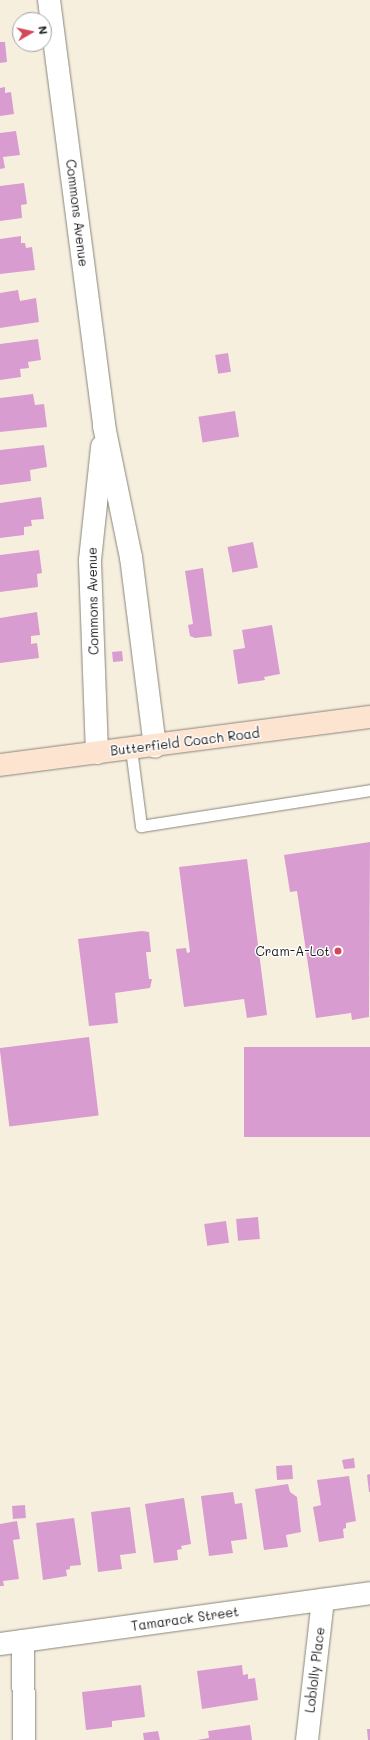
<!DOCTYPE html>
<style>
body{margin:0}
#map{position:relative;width:370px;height:1740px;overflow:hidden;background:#f6efde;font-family:Mali,sans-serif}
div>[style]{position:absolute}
.building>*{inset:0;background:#d99cd1;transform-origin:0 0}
.roads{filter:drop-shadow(0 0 1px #89867d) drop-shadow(0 0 1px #89867d)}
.service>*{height:11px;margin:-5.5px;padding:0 5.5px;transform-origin:5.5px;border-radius:5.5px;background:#fff}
.minor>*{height:22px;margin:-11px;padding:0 11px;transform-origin:11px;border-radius:11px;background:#fff}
.secondary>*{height:22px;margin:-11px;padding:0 11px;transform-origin:11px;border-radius:11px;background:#fde4d0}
.dots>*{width:11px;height:11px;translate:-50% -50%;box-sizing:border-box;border:2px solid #fff;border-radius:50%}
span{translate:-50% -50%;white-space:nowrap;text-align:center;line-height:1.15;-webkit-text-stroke:3px #fff;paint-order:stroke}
.street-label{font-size:13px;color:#1c1c1c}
.poi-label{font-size:13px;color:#1c1c1c}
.right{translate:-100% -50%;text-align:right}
.north{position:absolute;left:12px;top:12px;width:40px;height:40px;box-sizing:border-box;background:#fff;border:1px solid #a4a4a4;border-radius:50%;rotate:81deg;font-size:11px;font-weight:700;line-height:16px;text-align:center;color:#1c1c1c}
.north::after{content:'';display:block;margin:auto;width:14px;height:18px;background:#d1495b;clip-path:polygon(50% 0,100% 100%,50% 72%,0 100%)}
</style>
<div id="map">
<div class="building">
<i style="clip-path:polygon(0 42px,5px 42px,7px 62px,0 63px)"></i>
<i style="clip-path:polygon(5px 87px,5px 93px,11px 92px,14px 114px,0 116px,0 88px)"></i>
<i style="clip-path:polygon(16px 131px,20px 155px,3px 157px,5px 168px,0 169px,0 133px)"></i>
<i style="clip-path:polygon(24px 183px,27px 204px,21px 205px,22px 218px,0 221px,0 186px)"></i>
<i style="clip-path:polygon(21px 236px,21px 243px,25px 243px,26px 248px,32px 247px,35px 270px,0 274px,0 239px)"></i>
<i style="clip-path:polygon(18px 290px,20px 301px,36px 298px,39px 322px,0 328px,0 293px)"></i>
<i style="clip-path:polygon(38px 339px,41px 360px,28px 362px,29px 368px,20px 369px,21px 377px,0 380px,0 344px)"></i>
<i style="left:228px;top:353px;width:19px;height:13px;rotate:81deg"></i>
<i style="clip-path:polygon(33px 394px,35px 405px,44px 404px,47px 427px,0 432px,0 398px)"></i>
<i style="left:235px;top:411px;width:26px;height:37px;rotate:81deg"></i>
<i style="clip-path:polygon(44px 445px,47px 467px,30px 470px,31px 481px,0 485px,0 450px)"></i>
<i style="clip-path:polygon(41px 497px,44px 519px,31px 520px,32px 526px,24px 527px,24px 535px,0 538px,0 503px)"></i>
<i style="left:253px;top:542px;width:26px;height:26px;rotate:79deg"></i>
<i style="clip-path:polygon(39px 550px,42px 573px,37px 574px,38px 587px,0 592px,0 555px)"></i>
<i style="clip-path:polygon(203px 568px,212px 636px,195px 638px,190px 636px,188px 625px,193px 624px,185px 571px)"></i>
<i style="clip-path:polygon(37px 612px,40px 635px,31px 636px,31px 644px,37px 643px,39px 658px,0 663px,0 618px)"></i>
<i style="clip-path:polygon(272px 625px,280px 674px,264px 677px,265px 680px,238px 684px,233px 650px,245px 648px,242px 630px)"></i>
<i style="left:122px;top:651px;width:10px;height:10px;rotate:84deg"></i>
<i style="clip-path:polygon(370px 842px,369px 1017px,352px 1020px,351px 1013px,316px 1018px,297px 891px,290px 892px,284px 855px)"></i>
<i style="clip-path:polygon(247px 859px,267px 1015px,247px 1018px,244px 999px,184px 1007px,176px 949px,186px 948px,187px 953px,190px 952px,179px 867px)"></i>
<i style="clip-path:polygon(142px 931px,149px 932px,151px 952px,146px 952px,149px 979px,152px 979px,150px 988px,115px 993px,118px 1023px,89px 1026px,78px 939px)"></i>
<i style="left:89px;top:1037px;width:79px;height:90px;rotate:83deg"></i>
<i style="left:370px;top:1047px;width:90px;height:126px;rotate:90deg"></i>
<i style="left:258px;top:1217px;width:22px;height:22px;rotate:85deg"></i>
<i style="left:226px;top:1221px;width:22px;height:22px;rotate:82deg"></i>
<i style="clip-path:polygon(354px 1458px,355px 1468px,344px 1469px,342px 1460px)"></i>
<i style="left:292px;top:1465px;width:14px;height:16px;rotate:86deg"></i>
<i style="clip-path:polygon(370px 1474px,370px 1492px,369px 1492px,367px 1475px)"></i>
<i style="clip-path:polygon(349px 1476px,356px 1521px,346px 1523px,346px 1528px,343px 1529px,344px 1538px,319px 1542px,313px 1507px,321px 1505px,317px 1480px)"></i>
<i style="clip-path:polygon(288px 1484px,290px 1492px,297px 1497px,301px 1532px,286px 1535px,288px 1547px,264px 1550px,255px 1489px)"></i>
<i style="clip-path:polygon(233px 1492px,235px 1504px,242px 1503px,247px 1539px,231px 1541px,233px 1553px,209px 1556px,201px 1496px)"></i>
<i style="clip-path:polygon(184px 1498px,191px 1544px,181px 1546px,182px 1549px,177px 1550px,178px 1560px,154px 1563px,145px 1504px)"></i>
<i style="left:25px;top:1505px;width:13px;height:13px;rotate:86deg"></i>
<i style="clip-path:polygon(130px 1507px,136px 1553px,120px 1555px,122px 1569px,98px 1572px,91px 1512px)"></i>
<i style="clip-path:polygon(74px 1518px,81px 1565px,70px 1566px,70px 1569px,66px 1570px,67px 1576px,43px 1580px,36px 1523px)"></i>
<i style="clip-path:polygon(17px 1521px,20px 1539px,13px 1540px,19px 1579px,3px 1581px,4px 1586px,0 1586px,0 1524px)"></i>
<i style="clip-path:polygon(242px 1665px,243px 1675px,248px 1674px,248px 1679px,255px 1678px,258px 1700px,202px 1709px,197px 1671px)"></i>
<i style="clip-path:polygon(141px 1685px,145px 1717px,112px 1721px,112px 1727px,86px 1730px,82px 1692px)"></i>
<i style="clip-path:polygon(250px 1725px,252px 1740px,197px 1740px,209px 1738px,208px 1731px)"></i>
<i style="clip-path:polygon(367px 1729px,370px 1729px,370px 1740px,368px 1740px)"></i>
<i style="clip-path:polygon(158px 1731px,160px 1740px,144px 1740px,143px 1733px)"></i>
</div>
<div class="roads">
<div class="service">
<i style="left:131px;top:749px;width:78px;rotate:82.6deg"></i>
<i style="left:141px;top:826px;width:232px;rotate:-8.9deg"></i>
</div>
<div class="minor">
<i style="left:49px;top:0;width:430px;rotate:82.6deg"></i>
<i style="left:104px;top:426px;width:134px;rotate:78.4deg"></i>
<i style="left:131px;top:557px;width:191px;rotate:82.8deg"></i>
<i style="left:97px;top:753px;width:193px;rotate:-92.1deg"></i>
<i style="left:90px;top:560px;width:114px;rotate:-83.9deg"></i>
<i style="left:23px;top:1641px;width:99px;rotate:89.4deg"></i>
<i style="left:0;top:1644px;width:373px;rotate:-7.8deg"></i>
<i style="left:307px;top:1740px;width:141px;rotate:-83.5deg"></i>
</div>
<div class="secondary">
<i style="left:0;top:765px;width:373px;rotate:-7.4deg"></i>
</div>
</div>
<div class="dots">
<i style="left:338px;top:951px;background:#d1495b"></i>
</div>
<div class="street-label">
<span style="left:77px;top:213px;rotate:83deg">Commons Avenue</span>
<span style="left:93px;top:601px;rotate:-91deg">Commons Avenue</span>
<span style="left:185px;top:742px;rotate:-7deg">Butterfield Coach Road</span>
<span style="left:185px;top:1619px;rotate:-8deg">Tamarack Street</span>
<span style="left:315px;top:1670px;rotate:-83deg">Loblolly Place</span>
</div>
<div class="poi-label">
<span class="right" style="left:330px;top:951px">Cram-A-Lot</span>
</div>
<div class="north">N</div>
</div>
